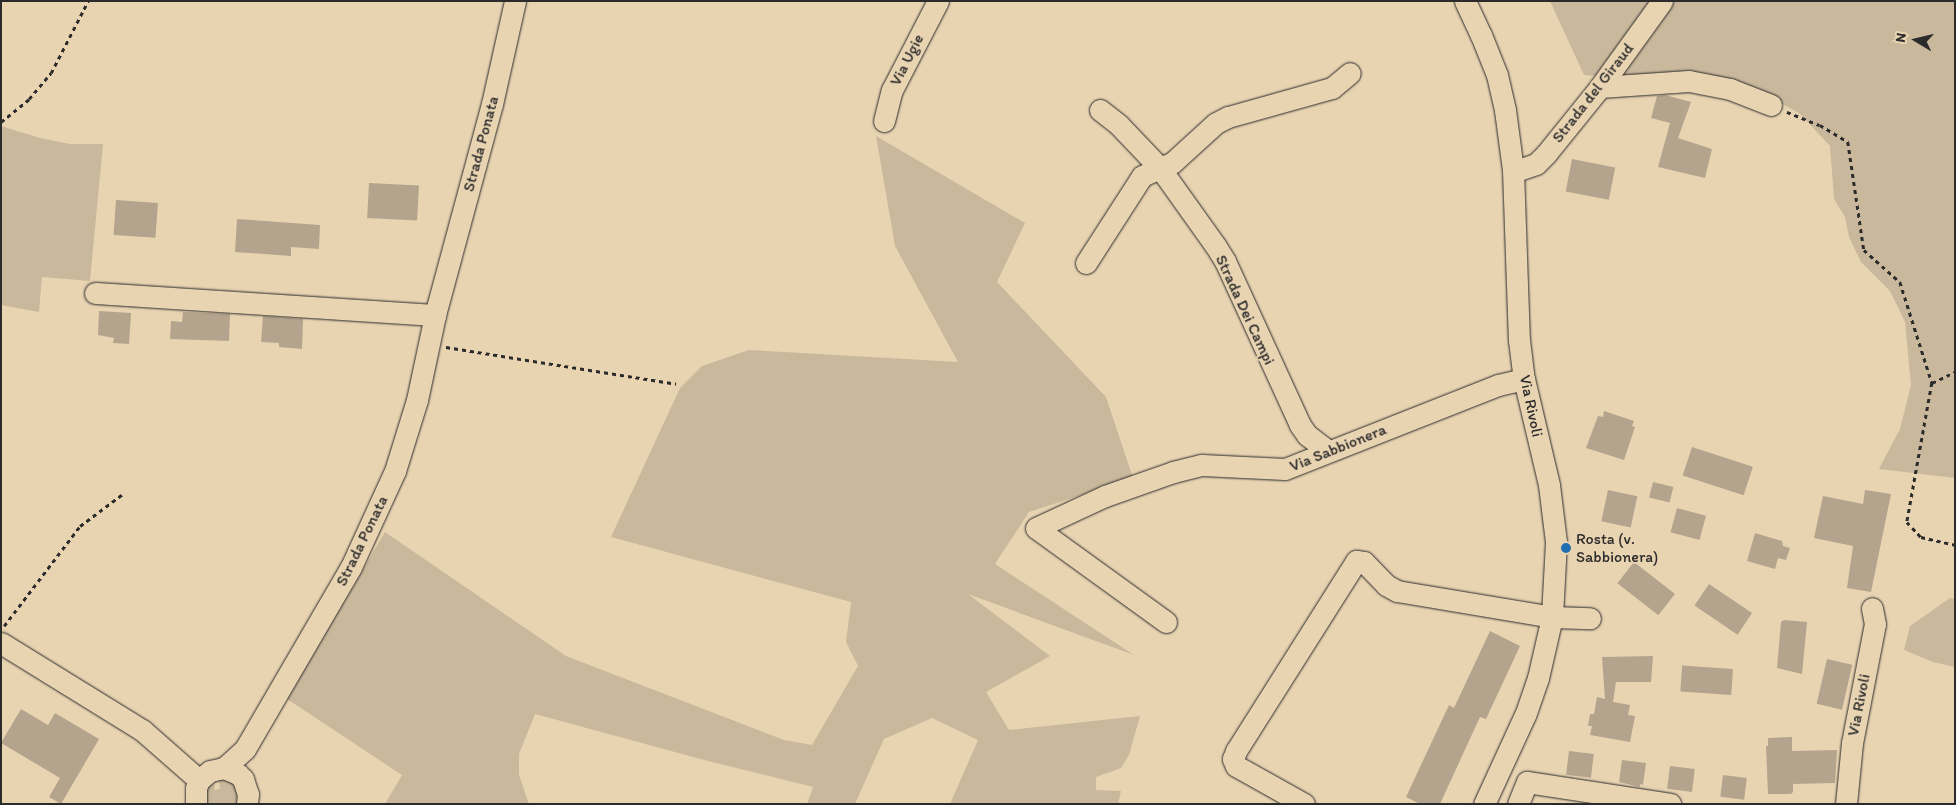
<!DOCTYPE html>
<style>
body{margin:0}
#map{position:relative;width:1956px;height:805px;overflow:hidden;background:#e9d4b2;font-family:Itim,sans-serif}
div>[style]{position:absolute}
.green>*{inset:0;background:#cab89c}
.building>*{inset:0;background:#b4a48d;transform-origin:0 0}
.path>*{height:2.5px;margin-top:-1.25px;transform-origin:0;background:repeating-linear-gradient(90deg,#2b2b2b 0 4px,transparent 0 8px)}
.roads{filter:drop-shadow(0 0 1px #2b2b2b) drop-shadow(0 0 1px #2b2b2b)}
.minor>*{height:21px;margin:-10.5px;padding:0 10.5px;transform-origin:10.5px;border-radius:10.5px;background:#e9d4b2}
.dots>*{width:14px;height:14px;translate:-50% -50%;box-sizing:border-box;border:2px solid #e9d4b2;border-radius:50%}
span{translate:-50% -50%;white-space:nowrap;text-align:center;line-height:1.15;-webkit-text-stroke:4px #e9d4b2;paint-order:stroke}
.street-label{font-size:16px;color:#2b2b2b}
.poi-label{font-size:16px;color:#2b2b2b}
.left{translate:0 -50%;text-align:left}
.frame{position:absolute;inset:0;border:2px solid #2b2b2b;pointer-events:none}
.north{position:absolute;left:1891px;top:15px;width:50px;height:50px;-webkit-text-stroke:4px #e9d4b2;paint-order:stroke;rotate:279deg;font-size:14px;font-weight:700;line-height:20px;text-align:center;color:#2b2b2b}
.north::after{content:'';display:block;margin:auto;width:18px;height:22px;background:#2b2b2b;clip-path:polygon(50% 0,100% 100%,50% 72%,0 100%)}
</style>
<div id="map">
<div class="green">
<i style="clip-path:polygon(1550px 1px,1654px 1px,1601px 76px,1584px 75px)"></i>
<i style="clip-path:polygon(1667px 1px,1955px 1px,1955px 478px,1879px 469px,1900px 429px,1911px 385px,1905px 322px,1890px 291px,1861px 262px,1849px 237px,1845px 217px,1834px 199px,1830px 146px,1799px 113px,1770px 97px,1615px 81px)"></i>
<i style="clip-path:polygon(1px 126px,40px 138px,70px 144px,103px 144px,90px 281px,42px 277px,39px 312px,1px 305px)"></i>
<i style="clip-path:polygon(876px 136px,1025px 223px,997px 282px,1106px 397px,1133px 478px,1029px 512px,995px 564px,1134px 655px,968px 594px,1050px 656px,986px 692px,1009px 730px,1140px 716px,1129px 755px,1121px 768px,1096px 777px,1096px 790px,1121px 791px,1118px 804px,950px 804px,978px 740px,932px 718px,884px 739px,855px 804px,807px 804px,813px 787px,708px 761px,535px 714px,519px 754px,519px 775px,529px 804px,385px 804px,402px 775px,287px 699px,385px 532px,566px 656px,784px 740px,812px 745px,858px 666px,846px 642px,851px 602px,611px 537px,680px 388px,702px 366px,749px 350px,958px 362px,895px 246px)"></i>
<i style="clip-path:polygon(1950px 598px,1955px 599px,1955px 667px,1933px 662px,1904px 650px,1910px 626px)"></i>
<i style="clip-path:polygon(218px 776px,223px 776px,238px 786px,239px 804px,202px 804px,202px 787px,213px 777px,215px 790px,220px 789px)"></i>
</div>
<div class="building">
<i style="clip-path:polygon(1665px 95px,1691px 102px,1678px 138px,1712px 149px,1705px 178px,1658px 167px,1670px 123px,1651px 118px,1657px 96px)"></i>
<i style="left:1572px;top:159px;width:44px;height:33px;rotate:11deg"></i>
<i style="left:369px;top:183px;width:50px;height:35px;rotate:3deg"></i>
<i style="left:116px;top:200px;width:42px;height:35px;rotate:4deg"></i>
<i style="clip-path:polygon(237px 219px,320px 225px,319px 249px,291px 247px,291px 256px,235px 252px)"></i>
<i style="clip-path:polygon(99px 311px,131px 313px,129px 344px,113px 343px,114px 338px,98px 335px)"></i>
<i style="clip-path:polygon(183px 312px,230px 314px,229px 341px,170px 339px,171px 321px,182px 322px)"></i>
<i style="clip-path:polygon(263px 316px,303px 319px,302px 349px,279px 347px,279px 343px,261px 342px)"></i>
<i style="clip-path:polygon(1604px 411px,1634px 421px,1632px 426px,1635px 427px,1624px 460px,1586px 448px,1598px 416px,1603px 417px)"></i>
<i style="left:1692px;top:447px;width:64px;height:30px;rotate:18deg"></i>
<i style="left:1653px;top:482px;width:21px;height:16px;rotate:14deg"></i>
<i style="left:1608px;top:490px;width:30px;height:32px;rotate:12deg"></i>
<i style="clip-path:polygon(1865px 490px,1891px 494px,1871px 592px,1847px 588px,1853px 546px,1814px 538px,1823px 496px,1863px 504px)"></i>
<i style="left:1677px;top:508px;width:30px;height:25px;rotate:15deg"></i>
<i style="clip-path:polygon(1755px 533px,1782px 541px,1783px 546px,1790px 548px,1786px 560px,1778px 558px,1775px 569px,1747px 561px)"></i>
<i style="left:1634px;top:562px;width:52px;height:27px;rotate:38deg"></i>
<i style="left:1709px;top:584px;width:52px;height:26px;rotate:34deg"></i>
<i style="clip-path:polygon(1784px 620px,1807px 622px,1802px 674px,1777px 668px,1781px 622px)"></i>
<i style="clip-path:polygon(1490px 631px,1520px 646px,1486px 719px,1480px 717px,1440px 804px,1420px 804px,1406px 797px,1449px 705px,1454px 708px)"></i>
<i style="clip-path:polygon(1653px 656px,1651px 682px,1616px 682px,1613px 702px,1630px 705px,1628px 715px,1635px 716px,1630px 742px,1590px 735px,1592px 726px,1588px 726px,1590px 714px,1594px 714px,1597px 697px,1605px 699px,1602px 657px)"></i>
<i style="left:1827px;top:659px;width:26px;height:46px;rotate:13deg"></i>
<i style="left:1733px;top:669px;width:26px;height:51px;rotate:94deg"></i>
<i style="clip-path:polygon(21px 709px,48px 725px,55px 713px,99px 739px,61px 804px,49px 797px,60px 778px,1px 743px)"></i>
<i style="clip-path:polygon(1792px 737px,1792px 751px,1837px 750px,1835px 783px,1793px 784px,1793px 792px,1791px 794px,1768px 794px,1766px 746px,1768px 746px,1768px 738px)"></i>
<i style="left:1569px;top:751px;width:25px;height:24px;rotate:7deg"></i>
<i style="clip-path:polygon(1622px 760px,1646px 763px,1643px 785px,1640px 784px,1640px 787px,1619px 782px)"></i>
<i style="left:1670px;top:766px;width:25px;height:23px;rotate:7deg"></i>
<i style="left:1723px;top:775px;width:24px;height:22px;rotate:7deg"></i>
</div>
<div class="path">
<i style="left:1787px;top:112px;width:35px;rotate:22deg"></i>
<i style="left:1820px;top:125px;width:33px;rotate:31deg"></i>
<i style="left:1848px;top:142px;width:109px;rotate:81.6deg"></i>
<i style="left:1864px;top:250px;width:48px;rotate:41.6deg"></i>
<i style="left:1900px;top:282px;width:106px;rotate:72.4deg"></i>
<i style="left:1932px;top:383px;width:141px;rotate:100.2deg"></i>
<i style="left:1907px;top:522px;width:21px;rotate:47deg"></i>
<i style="left:1921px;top:537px;width:35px;rotate:13deg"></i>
<i style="left:1px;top:122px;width:36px;rotate:-39deg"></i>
<i style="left:29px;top:99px;width:34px;rotate:-50deg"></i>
<i style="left:51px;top:73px;width:81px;rotate:-62.8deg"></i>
<i style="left:446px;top:347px;width:233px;rotate:9.1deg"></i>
<i style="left:1932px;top:383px;width:25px;rotate:-26deg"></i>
<i style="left:4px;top:626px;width:126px;rotate:-52.8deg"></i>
<i style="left:80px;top:526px;width:55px;rotate:-36.9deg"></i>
</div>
<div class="roads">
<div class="minor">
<i style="left:1465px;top:1px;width:38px;rotate:65deg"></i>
<i style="left:1481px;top:35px;width:43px;rotate:68.2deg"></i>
<i style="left:1497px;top:75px;width:36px;rotate:77deg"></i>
<i style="left:1505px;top:110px;width:61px;rotate:82.4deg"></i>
<i style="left:1513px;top:170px;width:170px;rotate:88deg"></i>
<i style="left:1519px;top:340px;width:39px;rotate:83deg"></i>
<i style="left:1524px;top:379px;width:109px;rotate:76.7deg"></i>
<i style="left:1549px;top:485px;width:57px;rotate:83deg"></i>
<i style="left:1556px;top:542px;width:75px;rotate:93.1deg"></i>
<i style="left:1552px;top:617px;width:63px;rotate:102.9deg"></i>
<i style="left:1538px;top:678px;width:39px;rotate:109deg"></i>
<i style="left:1525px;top:715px;width:98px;rotate:114.7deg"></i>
<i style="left:1600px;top:87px;width:89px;rotate:-3.9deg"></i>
<i style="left:1689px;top:81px;width:42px;rotate:11deg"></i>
<i style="left:1730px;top:89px;width:44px;rotate:21.3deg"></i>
<i style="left:1100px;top:110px;width:24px;rotate:38deg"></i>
<i style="left:1119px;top:125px;width:59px;rotate:46.4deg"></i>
<i style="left:1160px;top:168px;width:13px;rotate:-23deg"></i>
<i style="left:1172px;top:163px;width:59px;rotate:-42.3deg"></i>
<i style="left:1216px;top:123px;width:13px;rotate:-27deg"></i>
<i style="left:1228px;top:117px;width:108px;rotate:-15.6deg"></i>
<i style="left:1332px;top:88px;width:23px;rotate:-40deg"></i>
<i style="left:884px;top:121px;width:32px;rotate:-76deg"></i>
<i style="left:892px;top:90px;width:100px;rotate:-62.7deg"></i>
<i style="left:1513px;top:170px;width:8px;rotate:-7deg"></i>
<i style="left:1521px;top:169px;width:16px;rotate:-18deg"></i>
<i style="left:1536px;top:164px;width:14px;rotate:-45deg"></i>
<i style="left:1546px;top:154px;width:86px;rotate:-51.1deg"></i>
<i style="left:1600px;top:87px;width:106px;rotate:-54.2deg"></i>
<i style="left:1086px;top:263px;width:103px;rotate:-57.2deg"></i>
<i style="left:1142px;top:176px;width:20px;rotate:-24deg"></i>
<i style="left:1160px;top:168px;width:95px;rotate:54.5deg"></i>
<i style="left:1215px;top:245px;width:19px;rotate:58deg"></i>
<i style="left:1225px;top:261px;width:180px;rotate:65.4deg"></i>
<i style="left:1300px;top:425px;width:12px;rotate:55deg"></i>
<i style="left:1307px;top:435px;width:26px;rotate:37deg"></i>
<i style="left:95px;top:293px;width:341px;rotate:3.7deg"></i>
<i style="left:1166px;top:622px;width:160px;rotate:-144.1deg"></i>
<i style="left:1036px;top:528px;width:76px;rotate:-24.9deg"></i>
<i style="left:1105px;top:496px;width:72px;rotate:-19.4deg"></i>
<i style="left:1173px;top:472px;width:30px;rotate:-14deg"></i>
<i style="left:1202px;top:465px;width:83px;rotate:2.8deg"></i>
<i style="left:1285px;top:469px;width:229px;rotate:-21.5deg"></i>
<i style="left:1498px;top:385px;width:27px;rotate:-13deg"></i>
<i style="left:1px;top:643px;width:166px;rotate:31.7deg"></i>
<i style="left:142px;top:730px;width:76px;rotate:41.3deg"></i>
<i style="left:224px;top:768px;width:28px;rotate:-42deg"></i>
<i style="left:245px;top:749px;width:211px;rotate:-59.8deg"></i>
<i style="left:351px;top:567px;width:106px;rotate:-65.4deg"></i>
<i style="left:395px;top:471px;width:74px;rotate:-72.8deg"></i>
<i style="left:417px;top:400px;width:87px;rotate:-78deg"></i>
<i style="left:435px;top:315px;width:219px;rotate:-74.9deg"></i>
<i style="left:492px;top:104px;width:106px;rotate:-77.4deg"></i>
<i style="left:196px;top:804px;width:16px;rotate:-90deg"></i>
<i style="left:196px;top:788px;width:9px;rotate:-69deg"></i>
<i style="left:199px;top:780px;width:14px;rotate:-39deg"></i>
<i style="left:210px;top:771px;width:14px;rotate:-12deg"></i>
<i style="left:224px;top:768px;width:15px;rotate:23deg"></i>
<i style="left:238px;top:774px;width:7px;rotate:45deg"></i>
<i style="left:243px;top:779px;width:16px;rotate:72deg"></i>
<i style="left:248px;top:794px;width:10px;rotate:96deg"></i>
<i style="left:1304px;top:804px;width:78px;rotate:-150.8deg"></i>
<i style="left:1236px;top:766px;width:8px;rotate:-113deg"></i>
<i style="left:1233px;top:759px;width:9px;rotate:-69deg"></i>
<i style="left:1236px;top:751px;width:225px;rotate:-57.7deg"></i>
<i style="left:1356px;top:561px;width:8px;rotate:7deg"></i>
<i style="left:1364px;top:562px;width:32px;rotate:46deg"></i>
<i style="left:1386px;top:585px;width:13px;rotate:29deg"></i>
<i style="left:1397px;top:591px;width:157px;rotate:9.5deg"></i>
<i style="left:1552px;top:617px;width:38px;rotate:2deg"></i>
<i style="left:1518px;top:804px;width:24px;rotate:-68deg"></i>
<i style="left:1527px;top:782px;width:145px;rotate:8.7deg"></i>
<i style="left:1846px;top:804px;width:61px;rotate:-84.4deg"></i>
<i style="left:1852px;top:743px;width:121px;rotate:-79.1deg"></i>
<i style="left:1875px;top:624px;width:16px;rotate:-101deg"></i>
</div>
</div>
<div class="dots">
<i style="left:1566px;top:548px;background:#1f6fb2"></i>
</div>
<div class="street-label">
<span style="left:907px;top:60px;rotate:-63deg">Via Ugie</span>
<span style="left:1593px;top:93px;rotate:-52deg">Strada del Giraud</span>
<span style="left:481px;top:144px;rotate:-75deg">Strada Ponata</span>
<span style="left:1245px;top:310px;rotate:65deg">Strada Dei Campi</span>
<span style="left:1531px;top:406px;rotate:78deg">Via Rivoli</span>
<span style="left:1338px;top:448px;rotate:-22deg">Via Sabbionera</span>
<span style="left:362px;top:541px;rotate:-64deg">Strada Ponata</span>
<span style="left:1859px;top:705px;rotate:-79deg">Via Rivoli</span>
</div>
<div class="poi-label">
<span class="left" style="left:1576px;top:548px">Rosta (v.<br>Sabbionera)</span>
</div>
<div class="frame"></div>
<div class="north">N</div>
</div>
